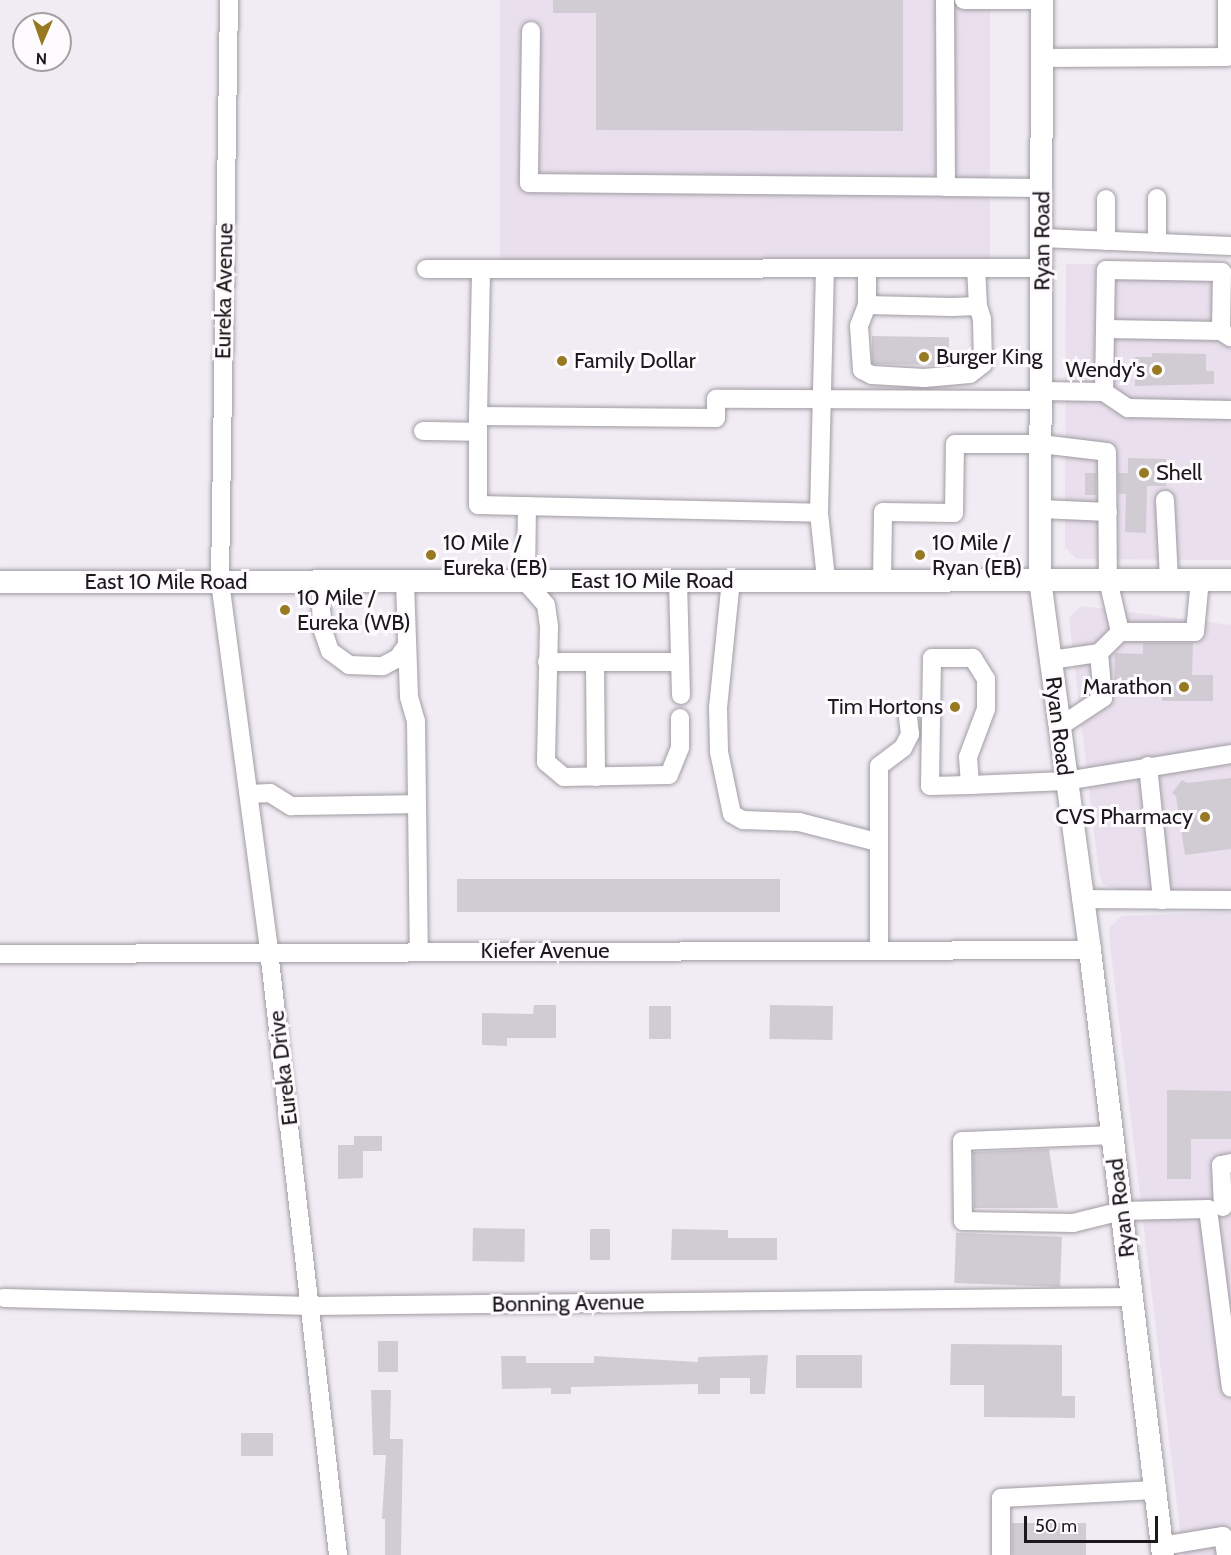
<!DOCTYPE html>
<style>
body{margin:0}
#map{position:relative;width:1231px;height:1555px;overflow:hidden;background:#f1ecf4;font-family:Cabin,sans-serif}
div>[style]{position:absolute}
.built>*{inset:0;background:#e9dfed;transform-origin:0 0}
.building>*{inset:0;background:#d1ccd4;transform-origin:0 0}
.roads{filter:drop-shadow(0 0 2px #a09ca3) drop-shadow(0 0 2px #a09ca3)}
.minor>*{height:18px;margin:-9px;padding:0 9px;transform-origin:9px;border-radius:9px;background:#fff}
.major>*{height:22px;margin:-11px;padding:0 11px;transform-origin:11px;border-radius:11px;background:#fff}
.dots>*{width:16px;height:16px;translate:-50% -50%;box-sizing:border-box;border:3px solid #fdfbfe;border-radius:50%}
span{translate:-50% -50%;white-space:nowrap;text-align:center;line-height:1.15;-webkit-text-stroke:6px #fdfbfe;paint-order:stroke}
.street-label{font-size:22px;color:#1b191c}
.poi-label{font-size:22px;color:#1b191c}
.left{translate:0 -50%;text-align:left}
.right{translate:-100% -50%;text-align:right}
.north{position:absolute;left:12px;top:12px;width:60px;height:60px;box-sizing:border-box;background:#fdfbfe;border:2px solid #a3a1a4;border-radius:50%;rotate:182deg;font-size:16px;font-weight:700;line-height:24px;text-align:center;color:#1b191c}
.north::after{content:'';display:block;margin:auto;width:21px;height:27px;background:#967920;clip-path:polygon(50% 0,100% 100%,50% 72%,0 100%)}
.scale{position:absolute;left:1024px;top:1516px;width:134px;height:27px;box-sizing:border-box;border:3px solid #1b191c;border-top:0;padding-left:8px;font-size:18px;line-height:21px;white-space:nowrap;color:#1b191c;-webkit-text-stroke:4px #fdfbfe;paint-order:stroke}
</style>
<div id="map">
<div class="built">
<i style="left:500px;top:0;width:490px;height:260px"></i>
<i style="clip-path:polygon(1066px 264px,1227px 265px,1228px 328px,1231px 329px,1231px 560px,1077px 559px,1065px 548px)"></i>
<i style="clip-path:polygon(1082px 606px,1231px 625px,1231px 892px,1121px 891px,1103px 884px,1099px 873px,1069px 617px)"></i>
<i style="clip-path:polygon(1231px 912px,1231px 1555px,1183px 1555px,1109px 936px,1110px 927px,1122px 916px)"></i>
</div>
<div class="building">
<i style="clip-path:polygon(553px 0,903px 0,903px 131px,596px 130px,596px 13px,553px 13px)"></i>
<i style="left:872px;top:336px;width:77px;height:28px;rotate:1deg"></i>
<i style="clip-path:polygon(1152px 353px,1206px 354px,1206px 371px,1214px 371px,1214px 384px,1135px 386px,1135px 357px,1152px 357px)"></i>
<i style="clip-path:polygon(1128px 458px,1166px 459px,1166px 486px,1147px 486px,1146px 533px,1125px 532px,1126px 494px,1119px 494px,1118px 473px,1128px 473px)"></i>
<i style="left:1085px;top:473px;width:11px;height:22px"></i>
<i style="clip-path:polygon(1143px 643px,1193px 643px,1192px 675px,1213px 675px,1213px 701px,1162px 701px,1162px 684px,1114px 683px,1115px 653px,1143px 654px)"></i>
<i style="clip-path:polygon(1231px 778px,1231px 849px,1185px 855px,1176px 796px,1172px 793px,1182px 780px,1187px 783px)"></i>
<i style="left:457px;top:879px;width:323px;height:33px"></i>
<i style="clip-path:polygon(534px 1005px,556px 1005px,556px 1038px,507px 1038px,507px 1046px,482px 1045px,482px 1013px,533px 1014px)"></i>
<i style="left:770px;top:1005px;width:63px;height:34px;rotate:1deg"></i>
<i style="left:649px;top:1006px;width:22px;height:33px"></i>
<i style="clip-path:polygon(1167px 1090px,1231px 1091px,1231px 1139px,1191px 1139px,1191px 1179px,1167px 1179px)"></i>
<i style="clip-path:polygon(354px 1136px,382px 1136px,382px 1151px,363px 1151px,363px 1178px,338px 1179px,338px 1145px,354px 1145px)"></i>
<i style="clip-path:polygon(1049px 1149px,1058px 1208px,974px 1208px,973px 1152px)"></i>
<i style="left:473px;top:1228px;width:52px;height:33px;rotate:1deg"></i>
<i style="left:590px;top:1229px;width:20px;height:31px"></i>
<i style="clip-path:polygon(672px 1229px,728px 1230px,728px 1238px,777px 1238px,777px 1260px,671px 1260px)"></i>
<i style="left:956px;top:1233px;width:106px;height:50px;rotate:2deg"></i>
<i style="left:378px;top:1341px;width:20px;height:31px"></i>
<i style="clip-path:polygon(951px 1344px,1062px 1345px,1062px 1396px,1075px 1396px,1075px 1418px,984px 1417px,984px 1385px,950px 1385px)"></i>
<i style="clip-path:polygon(768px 1355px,765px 1394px,750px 1394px,750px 1378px,720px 1378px,720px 1394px,698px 1394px,698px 1384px,571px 1387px,571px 1394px,551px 1394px,551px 1388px,502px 1389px,501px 1356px,526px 1356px,526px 1363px,594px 1363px,594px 1356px,698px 1362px,698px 1357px)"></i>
<i style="left:862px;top:1355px;width:33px;height:66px;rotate:90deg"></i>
<i style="clip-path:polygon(371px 1390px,391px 1390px,390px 1439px,403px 1439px,401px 1555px,385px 1555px,385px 1519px,382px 1519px,386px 1455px,373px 1455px)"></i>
<i style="left:241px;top:1433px;width:32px;height:23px"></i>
<i style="left:1012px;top:1523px;width:74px;height:32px"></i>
</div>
<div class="roads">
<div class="minor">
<i style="left:229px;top:0;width:582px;rotate:90.89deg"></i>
<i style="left:220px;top:582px;width:372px;rotate:82.4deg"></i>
<i style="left:269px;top:951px;width:608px;rotate:83.48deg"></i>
<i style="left:945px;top:0;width:187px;rotate:89.7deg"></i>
<i style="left:946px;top:187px;width:96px;rotate:0.6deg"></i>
<i style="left:964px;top:0;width:78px"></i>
<i style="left:531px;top:31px;width:152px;rotate:90.8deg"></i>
<i style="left:529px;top:183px;width:417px;rotate:0.5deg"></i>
<i style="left:1042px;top:58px;width:185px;rotate:-0.3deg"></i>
<i style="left:1227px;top:57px;width:57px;rotate:-90deg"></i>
<i style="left:1106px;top:199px;width:42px;rotate:90deg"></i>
<i style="left:1042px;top:238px;width:189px;rotate:2.4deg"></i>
<i style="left:1157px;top:243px;width:45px;rotate:-90deg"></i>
<i style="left:825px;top:268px;width:245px;rotate:91.4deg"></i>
<i style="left:819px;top:513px;width:66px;rotate:83.9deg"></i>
<i style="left:867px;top:268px;width:37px;rotate:90deg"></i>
<i style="left:867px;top:305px;width:85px;rotate:1.3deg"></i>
<i style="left:952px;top:307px;width:26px;rotate:-2deg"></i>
<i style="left:978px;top:306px;width:38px;rotate:-93deg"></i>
<i style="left:426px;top:269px;width:55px"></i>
<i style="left:867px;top:305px;width:22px;rotate:111deg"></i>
<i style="left:859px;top:326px;width:44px;rotate:86.1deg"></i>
<i style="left:862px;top:370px;width:11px;rotate:27deg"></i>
<i style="left:872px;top:375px;width:52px;rotate:3.3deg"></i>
<i style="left:924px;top:378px;width:46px;rotate:-5deg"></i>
<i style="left:970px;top:374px;width:16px;rotate:-38deg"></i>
<i style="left:983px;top:364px;width:45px;rotate:-91.3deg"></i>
<i style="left:982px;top:319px;width:14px;rotate:-107deg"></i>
<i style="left:1106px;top:329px;width:115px;rotate:1deg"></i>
<i style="left:1221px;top:331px;width:11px;rotate:34deg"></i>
<i style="left:1042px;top:391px;width:62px;rotate:0.9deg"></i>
<i style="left:1104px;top:392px;width:29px;rotate:34deg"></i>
<i style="left:1128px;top:408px;width:103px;rotate:1.1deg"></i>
<i style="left:1104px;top:392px;width:122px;rotate:-89.1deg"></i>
<i style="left:1106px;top:270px;width:116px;rotate:1deg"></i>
<i style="left:1222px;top:272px;width:59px;rotate:91deg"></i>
<i style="left:1042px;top:400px;width:326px;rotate:-179.8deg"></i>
<i style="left:716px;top:399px;width:19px;rotate:90deg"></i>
<i style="left:716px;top:418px;width:238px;rotate:-179.5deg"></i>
<i style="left:478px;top:416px;width:147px;rotate:-88.8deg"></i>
<i style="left:481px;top:269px;width:561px;rotate:-0.1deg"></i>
<i style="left:478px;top:416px;width:89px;rotate:90deg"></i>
<i style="left:478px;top:505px;width:341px;rotate:1.3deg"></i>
<i style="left:423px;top:431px;width:55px;rotate:1deg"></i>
<i style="left:1165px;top:500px;width:79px;rotate:87.1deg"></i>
<i style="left:527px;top:506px;width:76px;rotate:90.8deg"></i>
<i style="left:526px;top:582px;width:30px;rotate:49deg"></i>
<i style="left:546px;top:605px;width:22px;rotate:82deg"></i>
<i style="left:549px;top:627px;width:135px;rotate:91.3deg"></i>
<i style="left:546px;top:762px;width:23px;rotate:40deg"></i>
<i style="left:564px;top:777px;width:105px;rotate:-1.1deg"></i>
<i style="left:669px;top:775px;width:29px;rotate:-68deg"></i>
<i style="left:680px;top:748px;width:30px;rotate:-90deg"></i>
<i style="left:1041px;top:509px;width:67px;rotate:2.6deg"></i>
<i style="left:882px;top:579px;width:67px;rotate:-89.1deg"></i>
<i style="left:883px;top:512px;width:71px;rotate:0.8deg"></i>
<i style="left:954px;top:513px;width:69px;rotate:-89.2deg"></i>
<i style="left:955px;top:444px;width:86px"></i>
<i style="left:1041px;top:444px;width:66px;rotate:6.9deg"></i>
<i style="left:1107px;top:452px;width:128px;rotate:89.6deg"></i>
<i style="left:1108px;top:580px;width:53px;rotate:77deg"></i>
<i style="left:1120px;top:632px;width:75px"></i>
<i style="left:1195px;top:632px;width:53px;rotate:-84.6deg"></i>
<i style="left:731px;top:580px;width:128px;rotate:95.8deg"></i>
<i style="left:718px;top:707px;width:45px;rotate:88.7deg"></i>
<i style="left:719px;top:752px;width:63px;rotate:78.2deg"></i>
<i style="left:732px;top:814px;width:13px;rotate:29deg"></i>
<i style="left:743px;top:820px;width:56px;rotate:2deg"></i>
<i style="left:799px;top:822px;width:81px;rotate:14.4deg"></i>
<i style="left:320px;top:581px;width:47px;rotate:87.6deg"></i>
<i style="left:322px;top:628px;width:24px;rotate:71deg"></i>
<i style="left:330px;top:651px;width:24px;rotate:36deg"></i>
<i style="left:349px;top:665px;width:34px;rotate:2deg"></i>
<i style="left:383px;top:666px;width:17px;rotate:-28deg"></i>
<i style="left:398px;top:658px;width:16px;rotate:-55deg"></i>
<i style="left:678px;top:581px;width:114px;rotate:88.5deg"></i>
<i style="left:405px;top:582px;width:115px;rotate:88deg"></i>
<i style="left:409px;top:697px;width:25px;rotate:74deg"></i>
<i style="left:416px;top:721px;width:230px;rotate:89.3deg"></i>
<i style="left:1051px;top:660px;width:49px;rotate:-8.3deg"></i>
<i style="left:547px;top:662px;width:131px"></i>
<i style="left:595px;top:662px;width:115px;rotate:89.5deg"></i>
<i style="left:1059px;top:727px;width:53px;rotate:-33.4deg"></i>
<i style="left:1103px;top:698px;width:45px;rotate:-95.1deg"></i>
<i style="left:1099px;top:653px;width:30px;rotate:-45deg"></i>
<i style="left:1148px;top:766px;width:135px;rotate:84deg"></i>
<i style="left:970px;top:785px;width:28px;rotate:-94deg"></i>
<i style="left:968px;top:757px;width:51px;rotate:-69.4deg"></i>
<i style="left:986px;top:709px;width:30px;rotate:-90deg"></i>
<i style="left:986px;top:679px;width:25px;rotate:-122deg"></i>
<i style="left:973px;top:658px;width:41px;rotate:180deg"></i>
<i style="left:932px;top:658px;width:128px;rotate:90.9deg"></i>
<i style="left:930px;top:786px;width:40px;rotate:-1.4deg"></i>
<i style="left:970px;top:785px;width:96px;rotate:-2.4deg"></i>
<i style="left:1066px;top:781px;width:167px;rotate:-9.3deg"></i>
<i style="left:249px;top:794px;width:21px;rotate:-3deg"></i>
<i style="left:270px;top:793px;width:25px;rotate:32deg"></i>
<i style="left:291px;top:806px;width:126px;rotate:-0.9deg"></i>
<i style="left:1081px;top:899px;width:150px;rotate:0.4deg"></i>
<i style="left:879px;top:950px;width:184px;rotate:-90deg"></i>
<i style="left:879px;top:766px;width:30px;rotate:-37deg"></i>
<i style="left:903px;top:748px;width:16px;rotate:-63deg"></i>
<i style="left:910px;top:734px;width:16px;rotate:-97deg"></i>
<i style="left:0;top:954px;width:1090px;rotate:-0.21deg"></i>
<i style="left:1112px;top:1135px;width:150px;rotate:177.7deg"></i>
<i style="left:962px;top:1141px;width:80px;rotate:89.3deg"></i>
<i style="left:963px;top:1221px;width:110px;rotate:1deg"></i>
<i style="left:1073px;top:1223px;width:49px;rotate:-14deg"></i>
<i style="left:1121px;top:1211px;width:87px;rotate:-1.3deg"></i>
<i style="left:1208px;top:1209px;width:180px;rotate:82.7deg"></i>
<i style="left:1223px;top:1207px;width:42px;rotate:-92.7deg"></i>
<i style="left:1221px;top:1165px;width:10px;rotate:-11deg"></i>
<i style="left:4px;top:1298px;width:307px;rotate:1.5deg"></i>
<i style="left:311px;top:1306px;width:821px;rotate:-0.63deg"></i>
<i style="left:1162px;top:1546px;width:62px;rotate:-9.3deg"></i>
<i style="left:1223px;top:1536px;width:19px;rotate:81deg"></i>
<i style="left:1001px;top:1555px;width:57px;rotate:-90deg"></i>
<i style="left:1001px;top:1498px;width:154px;rotate:-3deg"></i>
</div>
<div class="major">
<i style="left:1042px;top:0;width:580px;rotate:90.2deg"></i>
<i style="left:1040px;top:580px;width:373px;rotate:82.3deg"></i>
<i style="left:1090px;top:950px;width:609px;rotate:83.12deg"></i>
<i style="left:0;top:582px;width:1231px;rotate:-0.09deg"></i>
</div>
</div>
<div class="dots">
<i style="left:924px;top:357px;background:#967920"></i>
<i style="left:562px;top:361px;background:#967920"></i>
<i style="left:1157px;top:370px;background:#967920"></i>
<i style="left:1144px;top:473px;background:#967920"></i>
<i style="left:431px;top:555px;background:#967920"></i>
<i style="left:920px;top:555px;background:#967920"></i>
<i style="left:285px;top:610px;background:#967920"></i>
<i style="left:1184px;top:687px;background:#967920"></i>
<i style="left:955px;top:707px;background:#967920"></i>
<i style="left:1205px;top:817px;background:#967920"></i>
</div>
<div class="street-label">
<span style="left:1042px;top:241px;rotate:-90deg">Ryan Road</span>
<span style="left:224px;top:291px;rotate:-89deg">Eureka Avenue</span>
<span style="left:652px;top:581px">East 10 Mile Road</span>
<span style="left:166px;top:582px">East 10 Mile Road</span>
<span style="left:1059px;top:726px;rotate:83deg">Ryan Road</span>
<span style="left:545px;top:951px">Kiefer Avenue</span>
<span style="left:283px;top:1068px;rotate:-97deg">Eureka Drive</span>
<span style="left:1121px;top:1208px;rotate:-97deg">Ryan Road</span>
<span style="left:568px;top:1303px;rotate:-1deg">Bonning Avenue</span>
</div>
<div class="poi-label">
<span class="left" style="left:936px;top:357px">Burger King</span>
<span class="left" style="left:574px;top:361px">Family Dollar</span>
<span class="right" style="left:1145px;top:370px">Wendy's</span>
<span class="left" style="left:1156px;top:473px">Shell</span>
<span class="left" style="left:443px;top:555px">10 Mile /<br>Eureka (EB)</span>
<span class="left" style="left:932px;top:555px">10 Mile /<br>Ryan (EB)</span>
<span class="left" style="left:297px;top:610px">10 Mile /<br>Eureka (WB)</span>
<span class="right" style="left:1172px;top:687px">Marathon</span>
<span class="right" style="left:943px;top:707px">Tim Hortons</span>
<span class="right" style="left:1193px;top:817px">CVS Pharmacy</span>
</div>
<div class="north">N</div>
<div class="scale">50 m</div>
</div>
